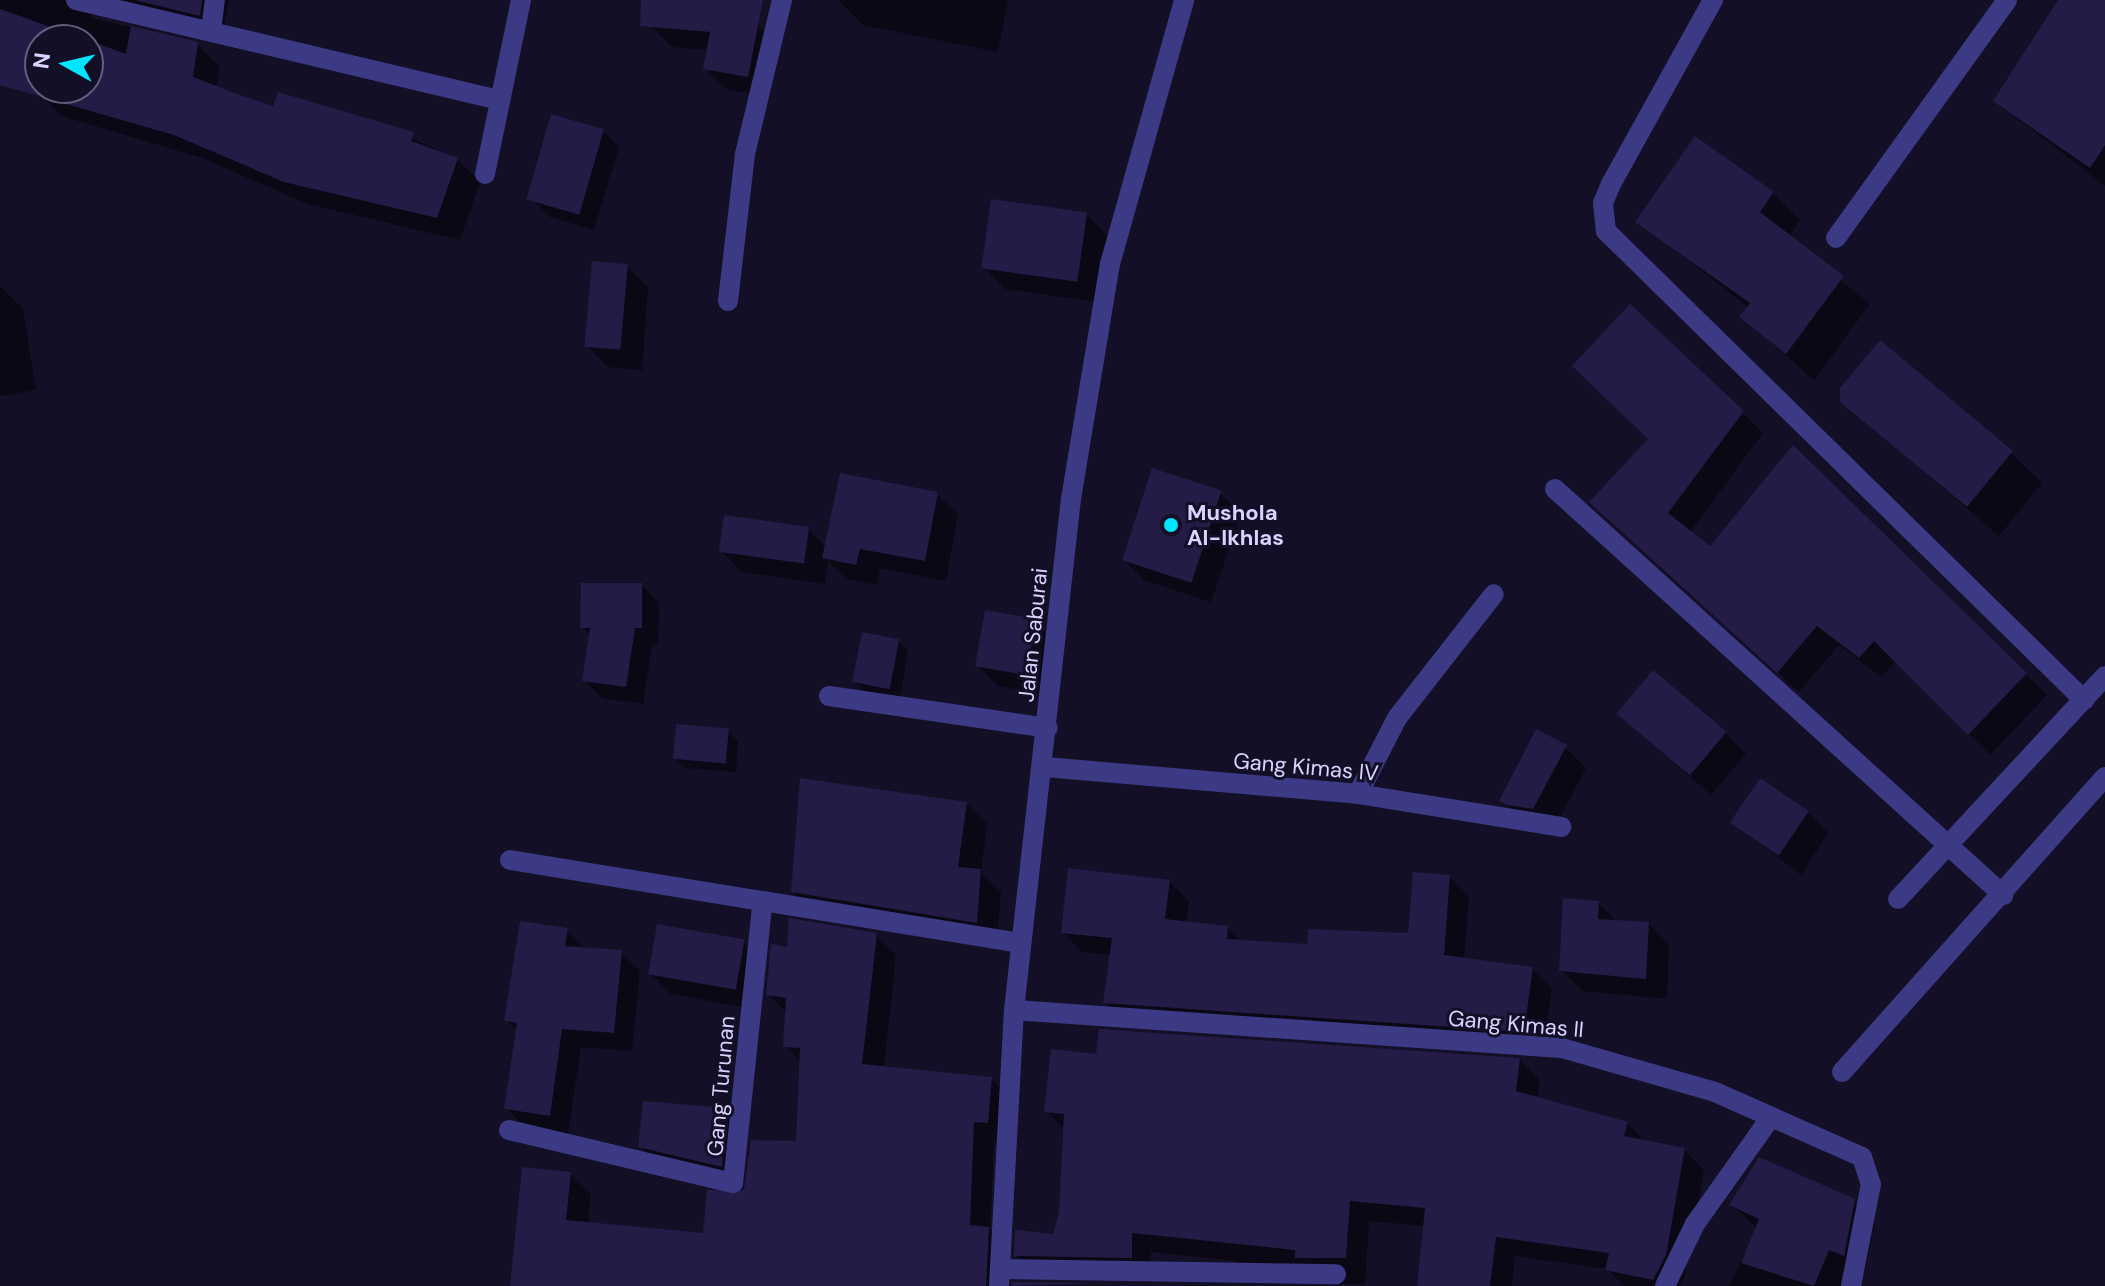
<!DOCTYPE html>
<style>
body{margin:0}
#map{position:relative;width:2105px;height:1286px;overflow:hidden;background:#130f26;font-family:"DM Sans",sans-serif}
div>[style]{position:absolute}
.shadow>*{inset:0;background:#0007}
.building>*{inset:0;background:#241b47;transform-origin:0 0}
.minor>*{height:20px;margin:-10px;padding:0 10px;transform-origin:10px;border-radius:10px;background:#3d3a85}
.dots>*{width:22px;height:22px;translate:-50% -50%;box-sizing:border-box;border:4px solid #130f26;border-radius:50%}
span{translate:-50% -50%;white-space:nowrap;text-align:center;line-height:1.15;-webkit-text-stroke:6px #130f26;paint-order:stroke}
.poi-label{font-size:22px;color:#d9d4ff;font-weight:700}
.left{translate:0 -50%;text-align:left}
.street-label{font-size:22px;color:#d9d4ff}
.north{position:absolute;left:24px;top:24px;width:80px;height:80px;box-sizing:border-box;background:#130f26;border:2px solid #625e7d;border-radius:50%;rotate:278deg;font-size:22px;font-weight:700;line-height:32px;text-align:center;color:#d9d4ff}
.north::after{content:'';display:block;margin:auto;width:28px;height:36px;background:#00e5ff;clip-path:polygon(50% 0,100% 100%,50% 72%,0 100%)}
</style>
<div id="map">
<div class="shadow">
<i style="clip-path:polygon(0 0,229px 0,222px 37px,102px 9px,89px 17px,197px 44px,220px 67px,216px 89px,274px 108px,372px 120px,457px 159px,480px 182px,460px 240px,308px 204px,199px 157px,61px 116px,41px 95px,88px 88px,88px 40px,40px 40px,40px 86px,0 80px)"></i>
<i style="clip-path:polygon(654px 0,715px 0,758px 25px,779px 46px,769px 97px,726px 89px,705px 68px,709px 50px,672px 47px,651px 26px)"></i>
<i style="clip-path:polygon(838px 0,1008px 0,998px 52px,863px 25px)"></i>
<i style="clip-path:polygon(2063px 0,2105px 0,2105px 186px,1995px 101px)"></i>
<i style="clip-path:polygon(603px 131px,619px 147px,594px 230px,550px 217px,534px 201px)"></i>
<i style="clip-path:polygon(1696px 139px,1773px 193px,1800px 220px,1789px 237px,1870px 304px,1814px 380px,1742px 317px,1749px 308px,1638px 221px)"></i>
<i style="clip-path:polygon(1086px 214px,1107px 235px,1098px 302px,1005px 289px,984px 268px)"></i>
<i style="clip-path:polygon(627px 266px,648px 287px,642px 370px,608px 367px,587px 346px)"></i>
<i style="clip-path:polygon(0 286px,23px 309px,36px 390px,0 396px)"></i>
<i style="clip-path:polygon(1842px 401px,2011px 453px,2042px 483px,1999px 536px)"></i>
<i style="clip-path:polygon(1742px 412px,1763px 433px,1690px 532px,1710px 549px,1793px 448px,2047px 695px,1990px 755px,1896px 661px,1881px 677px,1839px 645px,1799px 692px,1612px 523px)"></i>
<i style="clip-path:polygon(1220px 493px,1241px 514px,1211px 602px,1144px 580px,1123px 559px)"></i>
<i style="clip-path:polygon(937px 494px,958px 515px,946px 581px,880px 568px,877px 585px,846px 579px,828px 561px,825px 584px,742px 572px,721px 551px,808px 529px,827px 548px)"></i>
<i style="clip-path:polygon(642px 585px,659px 603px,658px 645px,652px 645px,643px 704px,602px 698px,584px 680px,591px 635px,582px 627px)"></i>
<i style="clip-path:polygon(1035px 621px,1056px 642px,1046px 695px,998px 686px,977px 665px)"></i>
<i style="clip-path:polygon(898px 641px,908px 651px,900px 698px,864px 691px,854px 681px)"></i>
<i style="clip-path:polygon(1619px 714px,1725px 733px,1746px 754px,1711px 795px)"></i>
<i style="clip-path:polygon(728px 731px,738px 741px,736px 772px,685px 768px,675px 758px)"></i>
<i style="clip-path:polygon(1565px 747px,1586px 768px,1554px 829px,1522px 821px,1502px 800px)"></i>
<i style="clip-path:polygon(966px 803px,987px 824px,981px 872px,1001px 892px,997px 943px,814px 913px,793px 892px)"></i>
<i style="clip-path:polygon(1808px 812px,1828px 833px,1801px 875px,1733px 823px)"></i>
<i style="clip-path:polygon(1449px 877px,1469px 896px,1464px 959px,1532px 969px,1552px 989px,1543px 1051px,1125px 1022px,1105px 1002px,1112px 955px,1082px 952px,1063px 932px,1170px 882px,1189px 902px,1186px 923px,1227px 928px,1242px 942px,1309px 946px,1410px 935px)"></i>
<i style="clip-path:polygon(1598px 903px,1617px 922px,1648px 923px,1669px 944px,1667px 999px,1582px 991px,1561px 970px)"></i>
<i style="clip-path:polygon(567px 930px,586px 949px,621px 952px,640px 971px,632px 1051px,581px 1047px,568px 1134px,526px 1128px,507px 1109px,517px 1031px,507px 1021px)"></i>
<i style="clip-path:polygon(876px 935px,896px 955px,884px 1068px,991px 1079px,1012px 1099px,1008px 1142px,994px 1141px,990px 1231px,1009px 1250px,1007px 1286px,512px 1286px,570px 1174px,591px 1194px,588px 1224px,704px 1236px,798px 1143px,802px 1063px,785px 1046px,787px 1013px,768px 994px,788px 950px)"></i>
<i style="clip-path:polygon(744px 942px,765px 963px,760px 1010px,671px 994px,650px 973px)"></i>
<i style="clip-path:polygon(1098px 1056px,1520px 1060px,1540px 1080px,1537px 1099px,1627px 1123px,1646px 1143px,1684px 1150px,1704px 1170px,1685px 1276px,1680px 1286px,1624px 1286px,1607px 1269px,1515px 1256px,1512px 1286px,1419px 1286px,1425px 1226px,1369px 1221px,1365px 1285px,1254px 1279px,1236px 1261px,1151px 1252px,1151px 1277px,1036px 1276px,1016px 1255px,1055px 1236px,1061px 1212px,1065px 1130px,1046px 1111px)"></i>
<i style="clip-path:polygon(725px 1110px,746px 1131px,742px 1187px,662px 1168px,641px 1147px)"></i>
<i style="clip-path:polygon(1854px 1201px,1875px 1222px,1864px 1275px,1851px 1269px,1843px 1286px,1729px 1286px,1757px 1228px,1732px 1205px)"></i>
</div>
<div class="building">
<i style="clip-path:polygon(135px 0,202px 0,200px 16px)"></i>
<i style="clip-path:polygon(641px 0,763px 0,748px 77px,703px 69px,710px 32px,640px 26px)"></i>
<i style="clip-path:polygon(2058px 0,2105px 0,2105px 145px,2090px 168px,1993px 101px)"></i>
<i style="clip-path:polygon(0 9px,87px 40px,40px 40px,40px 88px,88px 88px,88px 40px,126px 54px,131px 26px,198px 42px,193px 77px,237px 94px,273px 106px,278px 92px,414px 132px,411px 141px,458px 158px,437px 218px,284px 182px,174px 135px,0 85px)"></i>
<i style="left:551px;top:114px;width:55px;height:89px;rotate:16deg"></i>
<i style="clip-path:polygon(1695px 136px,1774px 192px,1760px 212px,1844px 276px,1786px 354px,1739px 317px,1750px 303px,1635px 222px)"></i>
<i style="left:991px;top:199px;width:97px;height:70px;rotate:8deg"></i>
<i style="left:592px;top:261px;width:36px;height:86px;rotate:5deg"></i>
<i style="clip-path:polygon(1630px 304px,1744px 411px,1668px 513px,1710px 546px,1793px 445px,2027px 673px,1968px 735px,1874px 641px,1859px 658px,1817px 626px,1777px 673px,1589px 502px,1648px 439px,1572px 366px)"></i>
<i style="clip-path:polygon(1880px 340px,2013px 451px,1967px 507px,1840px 402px,1840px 388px)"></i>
<i style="left:1152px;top:468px;width:73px;height:97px;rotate:18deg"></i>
<i style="clip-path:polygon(840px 473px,938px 492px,925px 561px,860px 549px,856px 565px,822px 558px)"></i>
<i style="left:724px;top:515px;width:86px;height:37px;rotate:8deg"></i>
<i style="clip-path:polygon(581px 583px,642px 583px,642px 628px,635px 628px,626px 687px,582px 681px,590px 628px,580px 628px)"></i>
<i style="left:985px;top:610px;width:52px;height:57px;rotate:10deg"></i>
<i style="left:862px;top:632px;width:38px;height:51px;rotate:11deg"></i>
<i style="left:1653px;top:670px;width:96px;height:57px;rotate:40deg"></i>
<i style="left:676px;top:724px;width:53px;height:35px;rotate:5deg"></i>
<i style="clip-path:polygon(1536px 729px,1567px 745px,1533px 809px,1508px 805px,1499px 801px)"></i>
<i style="clip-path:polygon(800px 778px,967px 802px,958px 867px,981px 869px,977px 923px,791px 892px)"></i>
<i style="left:1760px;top:778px;width:59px;height:54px;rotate:34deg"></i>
<i style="clip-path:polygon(1068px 868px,1170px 880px,1165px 919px,1228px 926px,1227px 939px,1307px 944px,1308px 929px,1408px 933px,1413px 872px,1450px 875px,1444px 955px,1533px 967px,1524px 1032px,1103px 1003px,1112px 938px,1061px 933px)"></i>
<i style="clip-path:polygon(1563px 898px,1599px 901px,1598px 919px,1649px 922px,1646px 979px,1559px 971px)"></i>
<i style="clip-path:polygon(789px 918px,877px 933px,862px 1064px,992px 1077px,988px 1123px,974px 1122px,970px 1225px,989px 1227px,986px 1286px,510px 1286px,522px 1167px,571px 1172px,566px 1220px,703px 1233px,707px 1190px,744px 1190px,751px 1140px,796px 1141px,800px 1048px,783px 1047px,786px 998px,766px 995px,771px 944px,787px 947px)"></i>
<i style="clip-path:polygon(520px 921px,568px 928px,565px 946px,622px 950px,614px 1033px,562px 1029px,550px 1116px,504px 1109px,517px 1023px,504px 1021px)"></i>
<i style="left:657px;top:924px;width:89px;height:51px;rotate:10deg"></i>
<i style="clip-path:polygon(1099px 1029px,1520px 1058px,1516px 1091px,1628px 1122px,1624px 1136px,1685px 1148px,1666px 1255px,1653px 1280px,1605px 1270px,1609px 1253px,1496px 1237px,1490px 1286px,1417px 1286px,1425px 1208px,1350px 1201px,1346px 1258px,1295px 1258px,1295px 1250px,1132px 1233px,1132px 1258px,1014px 1256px,1015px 1230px,1053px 1234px,1059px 1212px,1064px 1114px,1044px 1112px,1051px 1049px,1096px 1054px)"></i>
<i style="clip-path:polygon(643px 1101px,726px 1108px,722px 1167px,638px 1147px)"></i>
<i style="clip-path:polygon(1759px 1157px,1855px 1199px,1844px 1256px,1829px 1250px,1814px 1286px,1741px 1263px,1759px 1219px,1729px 1205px)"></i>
<i style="clip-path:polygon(1012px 1282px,1090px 1283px,1012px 1286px)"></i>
</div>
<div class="minor">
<i style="left:76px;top:0;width:432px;rotate:13.3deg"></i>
<i style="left:1713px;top:0;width:210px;rotate:119deg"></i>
<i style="left:1611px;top:184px;width:21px;rotate:113deg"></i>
<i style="left:1603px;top:203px;width:28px;rotate:84deg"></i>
<i style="left:1606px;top:231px;width:670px;rotate:44.46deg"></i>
<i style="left:211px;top:31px;width:31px;rotate:-83deg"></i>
<i style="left:485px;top:174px;width:178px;rotate:-78.3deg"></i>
<i style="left:1836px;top:238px;width:293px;rotate:-54.3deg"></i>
<i style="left:728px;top:301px;width:148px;rotate:-83.4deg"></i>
<i style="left:745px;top:154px;width:158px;rotate:-76.5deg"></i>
<i style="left:1555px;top:489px;width:605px;rotate:42.18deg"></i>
<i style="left:829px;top:696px;width:221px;rotate:8.3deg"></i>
<i style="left:1045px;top:767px;width:314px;rotate:4.9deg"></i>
<i style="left:1358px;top:794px;width:206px;rotate:9.2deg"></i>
<i style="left:1358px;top:794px;width:85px;rotate:-62.8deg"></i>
<i style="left:1397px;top:718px;width:157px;rotate:-52deg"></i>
<i style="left:510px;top:860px;width:518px;rotate:9.23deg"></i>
<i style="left:1898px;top:899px;width:304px;rotate:-47.1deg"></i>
<i style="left:1014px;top:1010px;width:549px;rotate:3.97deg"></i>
<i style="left:1562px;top:1048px;width:159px;rotate:16deg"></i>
<i style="left:1715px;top:1092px;width:161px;rotate:23.9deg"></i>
<i style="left:1862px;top:1157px;width:28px;rotate:72deg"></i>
<i style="left:1871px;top:1184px;width:104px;rotate:101.1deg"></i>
<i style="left:1842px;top:1072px;width:395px;rotate:-48.3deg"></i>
<i style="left:509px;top:1130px;width:230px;rotate:13.3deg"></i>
<i style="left:733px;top:1183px;width:279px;rotate:-84deg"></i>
<i style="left:1000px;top:1269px;width:336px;rotate:0.9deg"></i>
<i style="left:999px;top:1286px;width:276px;rotate:-86.9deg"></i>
<i style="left:1014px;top:1010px;width:514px;rotate:-83.64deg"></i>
<i style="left:1071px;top:499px;width:238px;rotate:-80.6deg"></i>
<i style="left:1110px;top:264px;width:274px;rotate:-74.3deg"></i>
<i style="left:1665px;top:1286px;width:69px;rotate:-64.2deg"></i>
<i style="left:1695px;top:1224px;width:128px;rotate:-54.6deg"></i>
</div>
<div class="dots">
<i style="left:1171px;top:525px;background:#00e5ff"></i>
</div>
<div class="poi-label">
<span class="left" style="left:1187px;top:525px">Mushola<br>Al-Ikhlas</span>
</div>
<div class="street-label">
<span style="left:1033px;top:635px;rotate:-84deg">Jalan Saburai</span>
<span style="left:1306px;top:767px;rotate:5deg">Gang Kimas IV</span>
<span style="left:1516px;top:1024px;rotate:5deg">Gang Kimas II</span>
<span style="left:721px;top:1086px;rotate:-85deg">Gang Turunan</span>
</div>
<div class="north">N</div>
</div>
